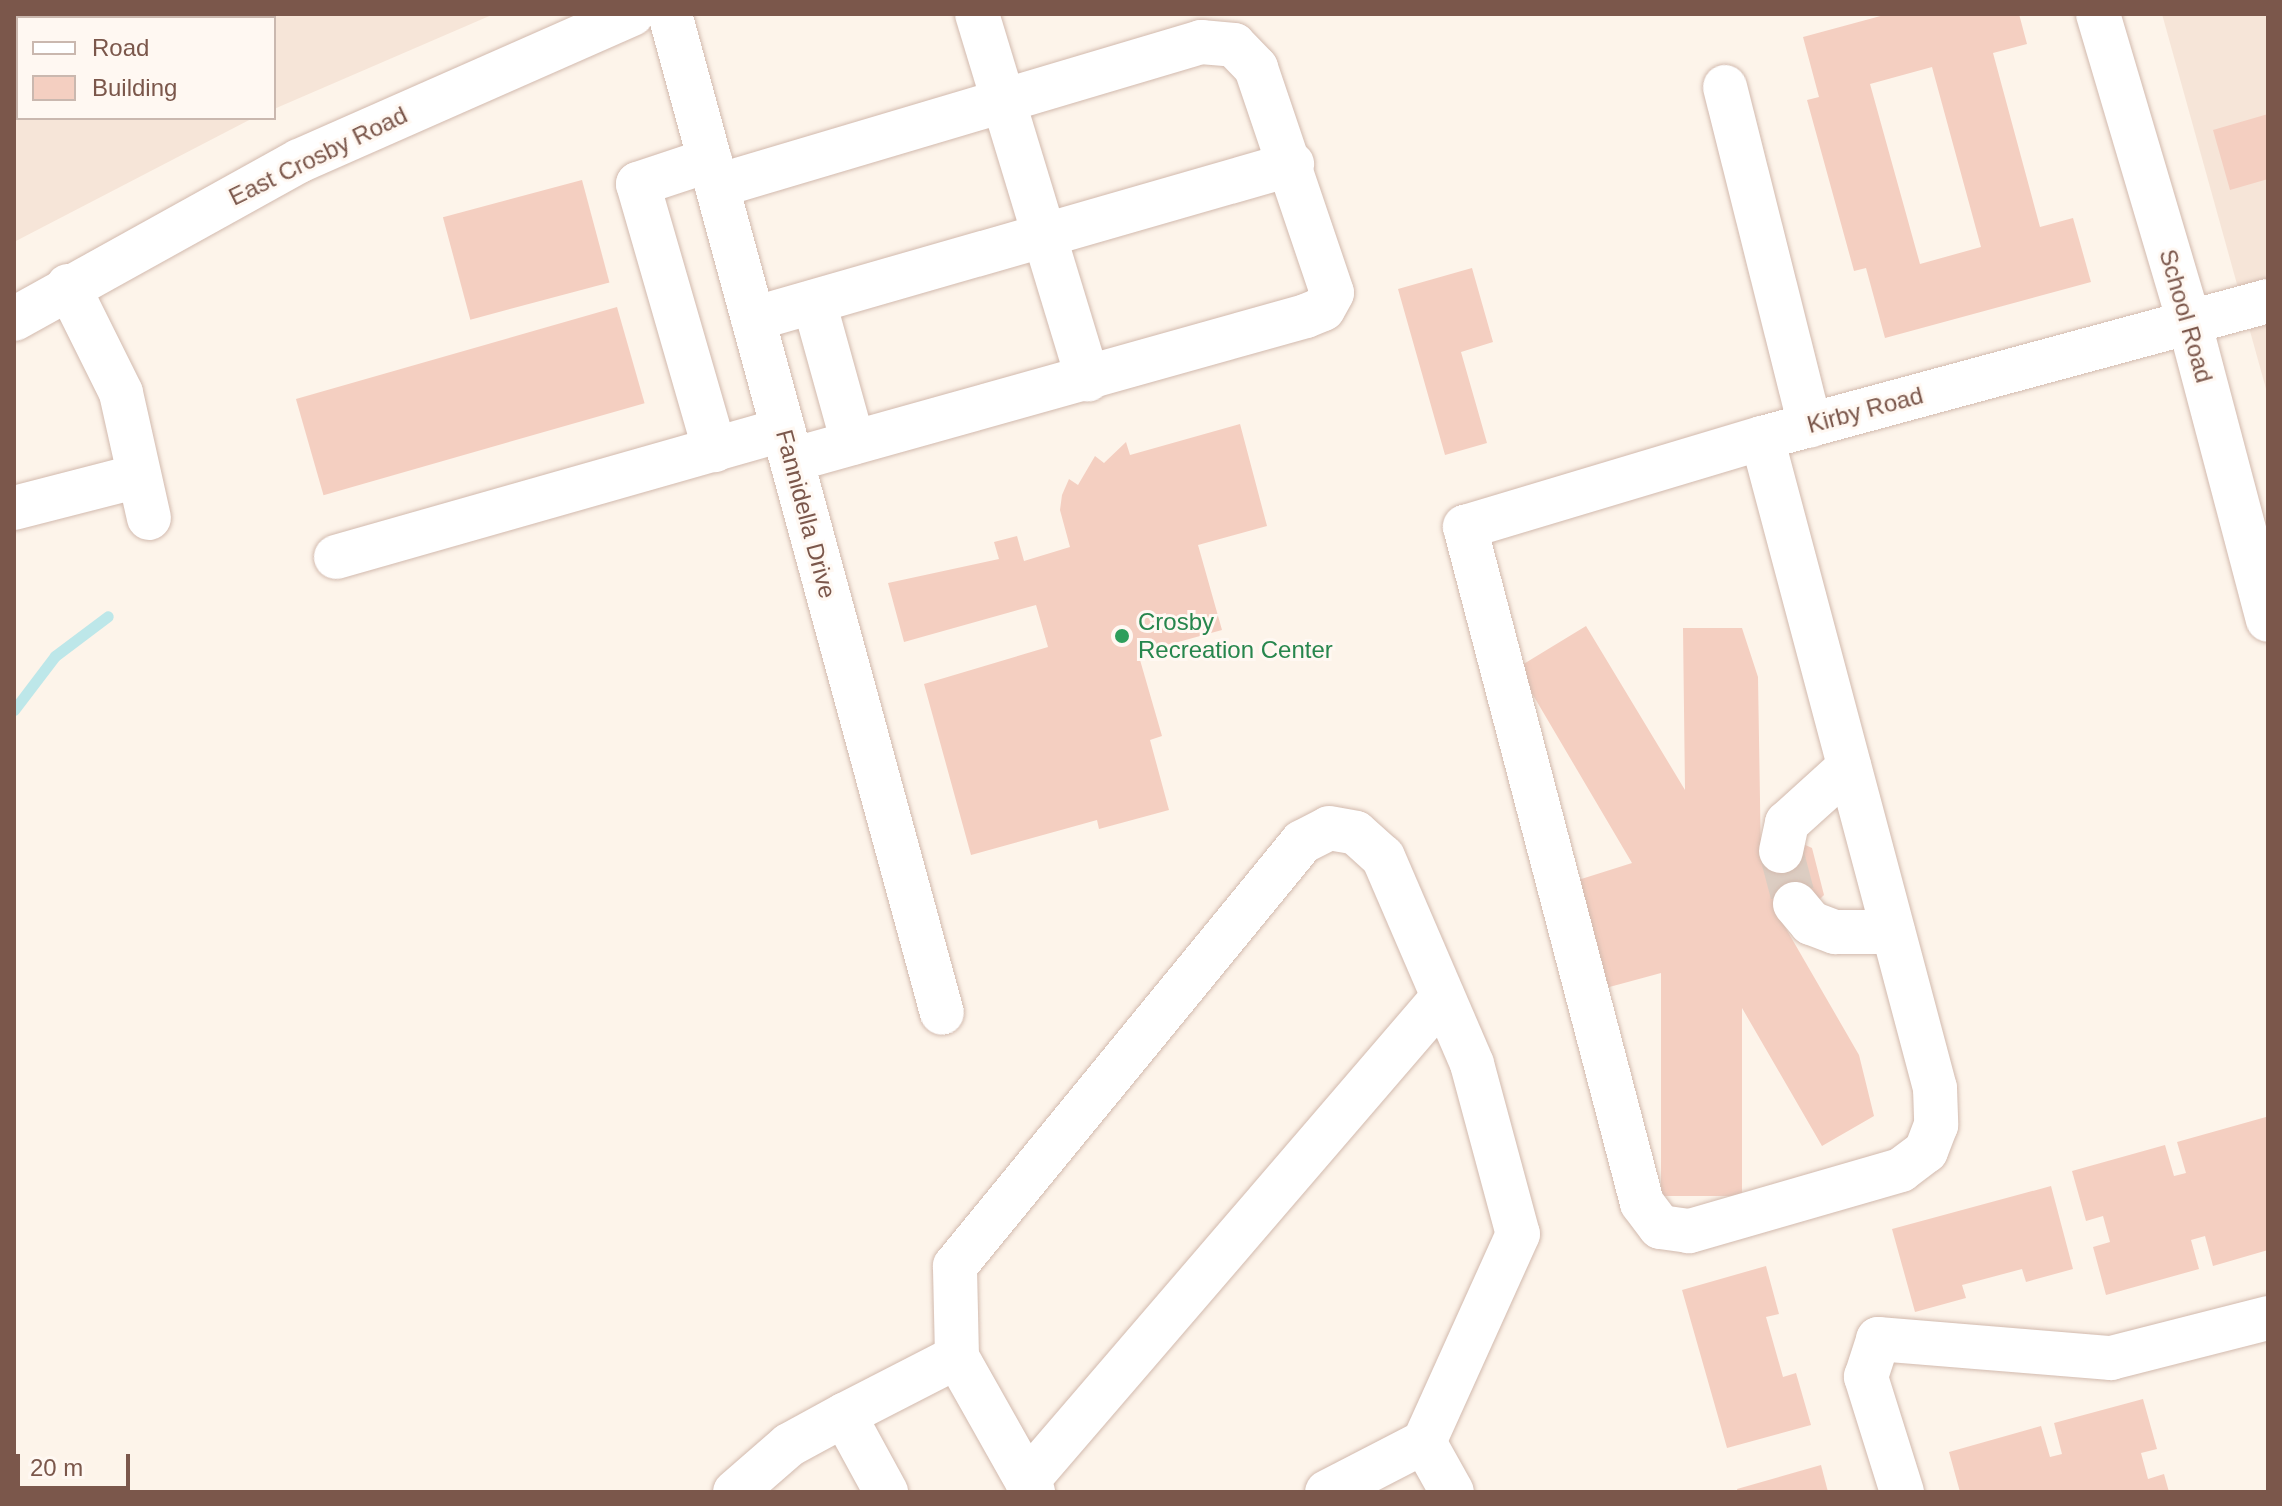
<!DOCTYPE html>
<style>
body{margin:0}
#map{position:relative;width:2282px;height:1506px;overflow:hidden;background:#fdf4ea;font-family:Helvetica,sans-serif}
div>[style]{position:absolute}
.residential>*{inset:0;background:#f6e5d8}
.stream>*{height:11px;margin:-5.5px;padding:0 5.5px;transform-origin:5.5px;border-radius:5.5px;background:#bde7e9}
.building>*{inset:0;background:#f4cfc1;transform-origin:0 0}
.minor-tunnel>*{height:44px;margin-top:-22px;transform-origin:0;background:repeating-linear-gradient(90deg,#dccdc2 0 44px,transparent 0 66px)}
.roads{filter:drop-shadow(0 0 2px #d2baae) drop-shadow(0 0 2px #d2baae)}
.minor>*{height:44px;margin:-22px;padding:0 22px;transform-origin:22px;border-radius:22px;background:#fff}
.dots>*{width:22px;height:22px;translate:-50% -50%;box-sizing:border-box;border:4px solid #fff8f2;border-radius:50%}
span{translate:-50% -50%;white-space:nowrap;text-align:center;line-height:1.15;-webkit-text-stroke:6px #fff8f2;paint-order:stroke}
.street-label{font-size:24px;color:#7b574b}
.leisure-label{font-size:24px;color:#27864d}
.left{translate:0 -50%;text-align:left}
.frame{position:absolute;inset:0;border:16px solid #7b574b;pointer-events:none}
.legend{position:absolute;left:16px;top:16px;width:260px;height:104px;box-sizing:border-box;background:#fff8f2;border:2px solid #cab8af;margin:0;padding:10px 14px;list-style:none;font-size:24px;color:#7b574b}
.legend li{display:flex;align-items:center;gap:16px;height:40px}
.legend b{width:40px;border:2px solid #cab8af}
.scale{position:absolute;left:16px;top:1454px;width:114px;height:36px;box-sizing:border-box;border:4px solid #7b574b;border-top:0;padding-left:10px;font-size:24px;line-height:28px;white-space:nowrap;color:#7b574b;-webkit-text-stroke:6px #fff8f2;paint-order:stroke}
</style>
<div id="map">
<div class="residential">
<i style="clip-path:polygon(14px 14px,494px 14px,274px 109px,274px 18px,18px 18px,18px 118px,253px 118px,14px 242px)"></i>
<i style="clip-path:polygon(2162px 14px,2268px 14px,2268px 396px)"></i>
</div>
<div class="stream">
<i style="left:14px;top:710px;width:68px;rotate:-52.8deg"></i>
<i style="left:55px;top:656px;width:66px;rotate:-37deg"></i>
</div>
<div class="building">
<i style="clip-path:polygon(evenodd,1888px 14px,2019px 14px,2027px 44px,1993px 53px,2040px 227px,2073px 218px,2091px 282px,1885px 338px,1866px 268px,1854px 271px,1807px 100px,1819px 97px,1803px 37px,1888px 14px,1932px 67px,1981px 247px,1920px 264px,1870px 84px,1932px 67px)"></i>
<i style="clip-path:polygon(2268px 114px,2268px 179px,2230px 190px,2213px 130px)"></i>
<i style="left:582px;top:180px;width:106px;height:144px;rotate:75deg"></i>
<i style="clip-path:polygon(1472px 268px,1493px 342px,1461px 352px,1487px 443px,1445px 455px,1398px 289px)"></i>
<i style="left:617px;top:307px;width:100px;height:334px;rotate:74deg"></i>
<i style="clip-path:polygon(1240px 424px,1267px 526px,1198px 545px,1222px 630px,1138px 653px,1162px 736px,1150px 740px,1169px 810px,1099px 829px,1097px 820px,971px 855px,924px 684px,1048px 647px,1036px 605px,904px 642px,888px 583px,999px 559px,994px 542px,1017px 536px,1024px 561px,1070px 547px,1060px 510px,1062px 495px,1069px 479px,1078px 485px,1095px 456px,1104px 463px,1126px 442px,1130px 455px)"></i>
<i style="clip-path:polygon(1586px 626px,1685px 790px,1683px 628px,1742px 628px,1758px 677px,1761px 861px,1801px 843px,1812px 848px,1824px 895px,1816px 903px,1773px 906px,1859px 1055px,1874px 1116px,1822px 1146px,1742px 1008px,1742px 1196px,1661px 1196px,1661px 973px,1602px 989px,1575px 881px,1632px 863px,1517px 668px)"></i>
<i style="clip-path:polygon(2266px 1117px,2268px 1250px,2213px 1266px,2205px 1236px,2191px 1240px,2199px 1269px,2106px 1295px,2093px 1247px,2110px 1242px,2103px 1216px,2086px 1221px,2072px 1171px,2165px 1145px,2174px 1176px,2186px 1173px,2177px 1142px)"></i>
<i style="clip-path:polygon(2051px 1186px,2073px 1269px,2026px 1282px,2022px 1269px,1962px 1285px,1966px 1298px,1915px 1312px,1892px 1229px)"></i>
<i style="clip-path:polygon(1766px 1266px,1779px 1314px,1766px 1317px,1783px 1377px,1796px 1373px,1811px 1425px,1727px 1448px,1682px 1290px)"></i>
<i style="clip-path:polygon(2143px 1399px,2157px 1449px,2141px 1453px,2148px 1479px,2164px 1474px,2169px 1492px,1960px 1492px,1949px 1452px,2041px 1426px,2050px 1457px,2062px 1454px,2054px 1423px)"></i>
<i style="clip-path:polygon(1821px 1465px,1828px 1492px,1738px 1492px,1737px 1489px)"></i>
</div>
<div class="minor-tunnel">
<i style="left:1781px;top:851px;width:55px;rotate:75.2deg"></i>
</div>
<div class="roads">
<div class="minor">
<i style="left:670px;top:14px;width:1035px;rotate:74.77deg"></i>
<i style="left:977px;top:14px;width:382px;rotate:73.1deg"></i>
<i style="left:2098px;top:14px;width:320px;rotate:73.5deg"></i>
<i style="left:2189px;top:321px;width:309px;rotate:75.2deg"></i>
<i style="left:1725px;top:87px;width:349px;rotate:75.9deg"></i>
<i style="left:710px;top:160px;width:76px;rotate:161.6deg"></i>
<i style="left:638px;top:184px;width:277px;rotate:73.9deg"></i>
<i style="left:717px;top:186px;width:505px;rotate:-16.57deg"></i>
<i style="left:1201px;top:42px;width:33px;rotate:5deg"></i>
<i style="left:1234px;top:45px;width:32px;rotate:46deg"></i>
<i style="left:1256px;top:68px;width:237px;rotate:71.3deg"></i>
<i style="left:1332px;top:293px;width:18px;rotate:119deg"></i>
<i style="left:1323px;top:309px;width:18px;rotate:158deg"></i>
<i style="left:1306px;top:316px;width:534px;rotate:164.35deg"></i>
<i style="left:68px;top:286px;width:119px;rotate:63.6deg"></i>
<i style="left:121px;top:393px;width:128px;rotate:77.4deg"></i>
<i style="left:814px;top:302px;width:146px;rotate:74.5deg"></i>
<i style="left:14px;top:319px;width:326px;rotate:-29deg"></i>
<i style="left:299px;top:161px;width:364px;rotate:-23.8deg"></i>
<i style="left:753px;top:319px;width:561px;rotate:-16.04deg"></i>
<i style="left:1762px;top:438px;width:673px;rotate:75.1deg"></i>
<i style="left:1935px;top:1088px;width:37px;rotate:88deg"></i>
<i style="left:1936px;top:1125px;width:28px;rotate:111deg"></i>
<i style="left:1926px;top:1151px;width:31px;rotate:143deg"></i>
<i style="left:1901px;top:1170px;width:221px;rotate:163.9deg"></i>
<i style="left:1689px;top:1231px;width:29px;rotate:-172deg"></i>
<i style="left:1660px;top:1227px;width:30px;rotate:-127deg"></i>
<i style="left:1642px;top:1203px;width:699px;rotate:-104.67deg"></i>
<i style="left:1465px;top:527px;width:310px;rotate:-16.7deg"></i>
<i style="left:1762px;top:438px;width:524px;rotate:-15.15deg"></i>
<i style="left:14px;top:508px;width:129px;rotate:-14.4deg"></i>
<i style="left:336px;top:557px;width:465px;rotate:-15.9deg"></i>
<i style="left:1781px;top:851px;width:29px;rotate:-78deg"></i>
<i style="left:1787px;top:823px;width:84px;rotate:-42.1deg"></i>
<i style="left:1795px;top:904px;width:25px;rotate:50deg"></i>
<i style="left:1811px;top:923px;width:26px;rotate:21deg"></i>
<i style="left:1835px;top:932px;width:58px"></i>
<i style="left:957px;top:1357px;width:91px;rotate:-91.3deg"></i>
<i style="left:955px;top:1266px;width:548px;rotate:-50.7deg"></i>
<i style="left:1302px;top:842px;width:30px;rotate:-27deg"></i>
<i style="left:1329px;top:828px;width:27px;rotate:10deg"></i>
<i style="left:1356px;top:833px;width:36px;rotate:42deg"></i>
<i style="left:1383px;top:857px;width:225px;rotate:66.7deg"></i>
<i style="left:1472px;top:1064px;width:176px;rotate:74.9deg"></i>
<i style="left:1518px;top:1234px;width:228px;rotate:114.3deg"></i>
<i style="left:1424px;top:1442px;width:109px;rotate:152.7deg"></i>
<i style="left:844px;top:1415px;width:127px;rotate:-27.2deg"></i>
<i style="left:957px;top:1357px;width:155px;rotate:60.6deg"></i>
<i style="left:1424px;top:1442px;width:57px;rotate:60.8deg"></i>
<i style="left:1027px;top:1481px;width:638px;rotate:-49.32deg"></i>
<i style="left:735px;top:1492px;width:72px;rotate:-41deg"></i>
<i style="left:789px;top:1445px;width:63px;rotate:-28.6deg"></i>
<i style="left:844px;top:1415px;width:88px;rotate:61.4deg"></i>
<i style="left:1902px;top:1492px;width:121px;rotate:-107.4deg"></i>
<i style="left:1866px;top:1377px;width:40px;rotate:-72deg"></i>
<i style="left:1878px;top:1339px;width:234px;rotate:4.7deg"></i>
<i style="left:2111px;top:1358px;width:162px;rotate:-14.3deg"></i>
</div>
</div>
<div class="dots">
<i style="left:1122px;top:636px;background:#2e9e5b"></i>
</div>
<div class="street-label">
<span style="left:318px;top:156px;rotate:-26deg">East Crosby Road</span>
<span style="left:2186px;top:316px;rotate:74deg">School Road</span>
<span style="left:1865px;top:410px;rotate:-15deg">Kirby Road</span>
<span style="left:806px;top:514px;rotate:75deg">Fannidella Drive</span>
</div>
<div class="leisure-label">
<span class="left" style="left:1138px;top:636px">Crosby<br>Recreation Center</span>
</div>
<div class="frame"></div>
<ul class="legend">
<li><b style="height:10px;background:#fff"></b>Road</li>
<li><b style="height:22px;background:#f4cfc1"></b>Building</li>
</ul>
<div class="scale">20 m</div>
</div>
